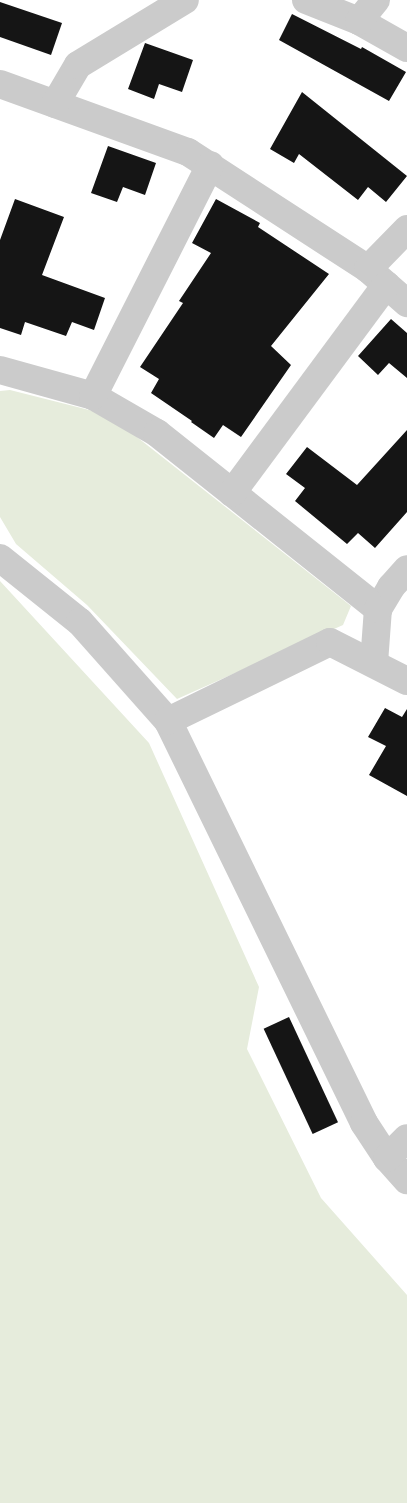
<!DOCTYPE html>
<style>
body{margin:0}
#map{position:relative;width:407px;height:1503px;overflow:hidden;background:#fff;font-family:"Nunito Sans",sans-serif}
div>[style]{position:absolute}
.green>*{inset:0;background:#e6ecdc}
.building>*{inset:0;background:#151515;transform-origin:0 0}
.minor>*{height:28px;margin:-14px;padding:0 14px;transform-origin:14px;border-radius:14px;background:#cbcbcb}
span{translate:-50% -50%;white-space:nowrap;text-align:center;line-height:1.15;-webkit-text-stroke:5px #fff;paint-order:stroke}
</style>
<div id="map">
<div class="green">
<i style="clip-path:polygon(10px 390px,109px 415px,351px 606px,343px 625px,177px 699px,87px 605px,16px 544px,0 517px,0 391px)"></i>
<i style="clip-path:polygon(0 581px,149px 743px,259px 987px,247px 1049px,321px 1198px,407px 1295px,407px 1503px,0 1503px)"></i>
</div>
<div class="building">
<i style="clip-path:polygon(0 2px,62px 23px,51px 55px,0 37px)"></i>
<i style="clip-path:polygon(292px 14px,361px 49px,362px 47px,406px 72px,389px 101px,279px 40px)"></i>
<i style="clip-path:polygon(145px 43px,193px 60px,182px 92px,159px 84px,154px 99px,128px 89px)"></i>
<i style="clip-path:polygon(302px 92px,407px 176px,386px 202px,368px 187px,358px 200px,299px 154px,294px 163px,270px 149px)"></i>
<i style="clip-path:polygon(108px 146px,156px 163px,145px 195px,123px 187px,117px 202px,91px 193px)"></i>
<i style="clip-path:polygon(15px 199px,64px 217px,42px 275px,105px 298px,94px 330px,72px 322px,66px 336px,25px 322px,21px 335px,0 328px,0 240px)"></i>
<i style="clip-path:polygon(216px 199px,260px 223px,258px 227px,329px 274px,271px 346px,291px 365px,241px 437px,223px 425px,214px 438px,191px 422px,192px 421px,151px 393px,159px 379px,140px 367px,183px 303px,179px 301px,211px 253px,192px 243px)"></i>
<i style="clip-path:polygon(391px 319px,407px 333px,407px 378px,389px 363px,378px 375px,358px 356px)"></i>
<i style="clip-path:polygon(407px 430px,407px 512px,375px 548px,358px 533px,347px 544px,295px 501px,305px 488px,286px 474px,307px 447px,357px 485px)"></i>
<i style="clip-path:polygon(385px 708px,402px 717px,407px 709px,407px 796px,369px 775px,386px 746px,368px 737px)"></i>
<i style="left:289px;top:1017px;width:116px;height:28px;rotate:65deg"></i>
</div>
<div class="minor">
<i style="left:306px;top:0;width:57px;rotate:21.6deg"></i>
<i style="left:359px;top:21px;width:55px;rotate:29.4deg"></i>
<i style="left:359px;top:21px;width:27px;rotate:-51deg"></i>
<i style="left:0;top:84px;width:200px;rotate:19.9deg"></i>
<i style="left:188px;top:152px;width:215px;rotate:33deg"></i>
<i style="left:368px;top:269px;width:52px;rotate:41.1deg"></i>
<i style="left:55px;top:104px;width:45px;rotate:-59.5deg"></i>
<i style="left:78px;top:65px;width:125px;rotate:-31.3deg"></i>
<i style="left:368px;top:269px;width:56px;rotate:-45.7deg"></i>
<i style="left:0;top:370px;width:97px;rotate:15.6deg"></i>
<i style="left:93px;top:396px;width:74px;rotate:30deg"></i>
<i style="left:157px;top:433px;width:283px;rotate:38.5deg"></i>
<i style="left:93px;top:396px;width:259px;rotate:-63.1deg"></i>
<i style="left:232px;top:493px;width:259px;rotate:-53.5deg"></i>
<i style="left:0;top:558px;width:102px;rotate:38.7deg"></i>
<i style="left:80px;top:622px;width:132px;rotate:48.4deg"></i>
<i style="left:168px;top:721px;width:447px;rotate:64deg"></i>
<i style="left:364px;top:1123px;width:42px;rotate:56.7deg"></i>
<i style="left:387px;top:1158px;width:30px;rotate:48deg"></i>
<i style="left:374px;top:663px;width:54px;rotate:-85.8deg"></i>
<i style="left:378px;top:609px;width:26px;rotate:-59deg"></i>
<i style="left:391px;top:587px;width:24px;rotate:-48deg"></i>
<i style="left:168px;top:721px;width:180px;rotate:-26deg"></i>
<i style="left:330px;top:642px;width:86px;rotate:26.9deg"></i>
<i style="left:387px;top:1158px;width:28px;rotate:-45deg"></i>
</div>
</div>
